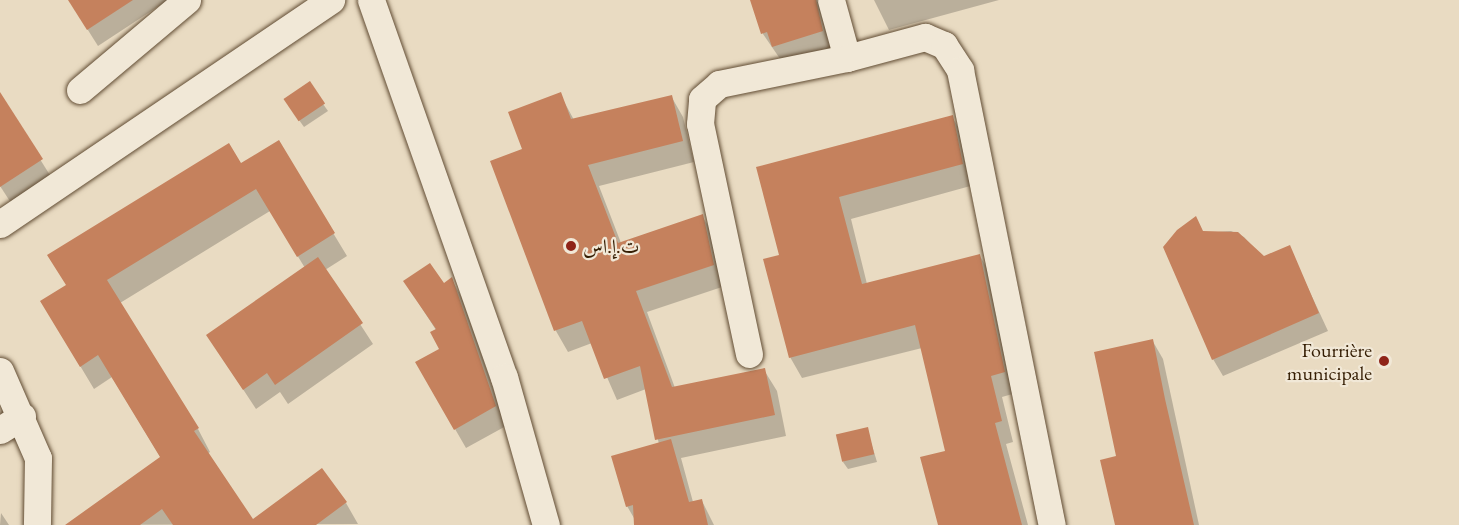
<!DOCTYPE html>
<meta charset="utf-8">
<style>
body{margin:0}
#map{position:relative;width:1459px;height:525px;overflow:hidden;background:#e9dbc2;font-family:"EB Garamond",Amiri,serif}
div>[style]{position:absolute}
.shadow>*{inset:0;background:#0003}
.building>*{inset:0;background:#c5815d;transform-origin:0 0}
.roads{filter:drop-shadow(0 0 2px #614c33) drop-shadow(0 0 2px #614c33)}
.street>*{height:27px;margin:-13.5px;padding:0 13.5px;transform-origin:13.5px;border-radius:13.5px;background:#f1e8d7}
.dots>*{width:16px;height:16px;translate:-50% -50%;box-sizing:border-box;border:3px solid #f1e8d7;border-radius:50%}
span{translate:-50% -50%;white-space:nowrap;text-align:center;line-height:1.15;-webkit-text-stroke:4.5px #f1e8d7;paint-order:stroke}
.poi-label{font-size:20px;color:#341d03}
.left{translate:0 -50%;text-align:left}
.right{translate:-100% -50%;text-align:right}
</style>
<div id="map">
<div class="shadow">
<i style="clip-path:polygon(69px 0,168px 0,98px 46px)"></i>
<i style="clip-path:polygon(752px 0,818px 0,834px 51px,785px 66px,763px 34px)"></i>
<i style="clip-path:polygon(874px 0,999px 0,889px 30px)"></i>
<i style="clip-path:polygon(560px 94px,574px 120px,671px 96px,683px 117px,694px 162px,599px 186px,621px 243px,702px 216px,715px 237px,725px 286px,647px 312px,675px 388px,764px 370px,777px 391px,786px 436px,681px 458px,693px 502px,702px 501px,714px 525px,638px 525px,627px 506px,659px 444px,646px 389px,617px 400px,592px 343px,568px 352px,556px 331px,492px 162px,524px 150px)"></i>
<i style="clip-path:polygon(0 95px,53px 180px,13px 206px,0 186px)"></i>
<i style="clip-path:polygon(323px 104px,328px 111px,304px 127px,289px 106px)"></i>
<i style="clip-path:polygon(952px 117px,965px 138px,974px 185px,851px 219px,867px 284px,980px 256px,992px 277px,1016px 393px,1002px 397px,1013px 442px,1006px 444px,1028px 525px,939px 525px,947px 452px,922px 348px,802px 378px,790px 357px,781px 256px,758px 169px)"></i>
<i style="clip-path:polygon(278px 142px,347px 256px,325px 270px,373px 344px,288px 404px,280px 392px,256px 409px,208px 336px,305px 268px,270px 211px,120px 303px,198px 429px,210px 452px,207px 454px,252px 521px,346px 503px,358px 524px,68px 525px,161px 458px,112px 377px,94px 389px,55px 324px,240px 165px)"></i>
<i style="clip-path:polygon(1231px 231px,1244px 237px,1263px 258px,1289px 247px,1328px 331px,1223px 376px,1213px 359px,1204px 233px)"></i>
<i style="clip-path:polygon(452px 280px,462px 298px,506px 426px,466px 448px,417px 363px,441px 349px,436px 330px,405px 282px,443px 285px)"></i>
<i style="clip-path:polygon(1152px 340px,1163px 359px,1199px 525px,1117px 525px,1118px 457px)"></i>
<i style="clip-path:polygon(867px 429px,877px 462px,848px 469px,843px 462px)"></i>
<i style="clip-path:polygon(1px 513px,9px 525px,0 525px)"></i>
</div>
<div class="building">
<i style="clip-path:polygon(68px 0,133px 0,87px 30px)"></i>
<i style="clip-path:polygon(750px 0,816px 0,823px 31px,772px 47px,767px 32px,761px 34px)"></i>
<i style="left:310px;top:81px;width:27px;height:32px;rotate:56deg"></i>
<i style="clip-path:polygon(0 92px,43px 159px,0 187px)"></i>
<i style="clip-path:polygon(561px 92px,571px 119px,672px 95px,683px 141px,588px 165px,618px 243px,703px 214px,714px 265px,636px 291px,672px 387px,765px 368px,775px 415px,655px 440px,640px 366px,604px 379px,582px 321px,554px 331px,490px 161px,522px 149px,508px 112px)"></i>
<i style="clip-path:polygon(953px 115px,963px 164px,839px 197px,862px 284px,980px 254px,1005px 372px,991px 376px,1002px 421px,995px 423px,1022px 525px,938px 525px,920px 457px,945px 451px,915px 325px,789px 358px,763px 259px,779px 255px,756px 167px)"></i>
<i style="clip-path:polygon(279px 140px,335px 233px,297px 257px,256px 189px,107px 280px,199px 428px,194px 431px,253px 519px,322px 468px,347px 502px,316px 525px,173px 525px,162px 509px,140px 525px,65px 525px,160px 457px,98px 355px,80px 367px,40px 301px,66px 285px,47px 255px,229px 143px,241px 163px)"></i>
<i style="clip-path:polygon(1196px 216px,1203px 231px,1238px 232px,1264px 256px,1290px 245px,1319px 313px,1212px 360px,1163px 247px,1177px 230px)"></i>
<i style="clip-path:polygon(318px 257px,363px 323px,275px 385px,267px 373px,243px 390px,206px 335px)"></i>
<i style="clip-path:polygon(430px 263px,444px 283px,452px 277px,496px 406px,454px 430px,415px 362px,439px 349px,430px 332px,436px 329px,403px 281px)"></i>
<i style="clip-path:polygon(1153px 339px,1165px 399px,1194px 525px,1115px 525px,1100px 460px,1116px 456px,1094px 352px)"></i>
<i style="left:868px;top:427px;width:28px;height:33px;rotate:77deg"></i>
<i style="clip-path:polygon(671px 439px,689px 502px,702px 499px,708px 525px,634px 525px,633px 505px,626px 507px,611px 456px)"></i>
</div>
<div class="roads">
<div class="street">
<i style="left:371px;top:0;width:400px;rotate:70.6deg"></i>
<i style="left:504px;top:377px;width:154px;rotate:74.2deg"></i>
<i style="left:831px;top:0;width:60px;rotate:74.6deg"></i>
<i style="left:80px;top:90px;width:140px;rotate:-40.1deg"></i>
<i style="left:0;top:224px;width:400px;rotate:-34.1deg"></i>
<i style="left:749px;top:354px;width:235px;rotate:-102deg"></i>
<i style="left:700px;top:124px;width:25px;rotate:-85deg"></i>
<i style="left:702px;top:99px;width:23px;rotate:-41deg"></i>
<i style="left:719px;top:84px;width:131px;rotate:-11.5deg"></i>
<i style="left:847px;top:58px;width:81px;rotate:-15.1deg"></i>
<i style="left:925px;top:37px;width:21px;rotate:23deg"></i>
<i style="left:944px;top:45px;width:30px;rotate:57deg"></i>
<i style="left:960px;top:70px;width:464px;rotate:78.6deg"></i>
<i style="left:0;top:371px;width:95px;rotate:66.4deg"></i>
<i style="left:38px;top:458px;width:67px;rotate:90.9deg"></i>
<i style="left:0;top:430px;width:26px;rotate:-32deg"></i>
</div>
</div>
<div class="dots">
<i style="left:571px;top:246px;background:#8f2418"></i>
<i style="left:1384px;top:361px;background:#8f2418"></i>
</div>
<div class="poi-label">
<span class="left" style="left:583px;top:246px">ت.إ.اس</span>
<span class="right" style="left:1372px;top:362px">Fourrière<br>municipale</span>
</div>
</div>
